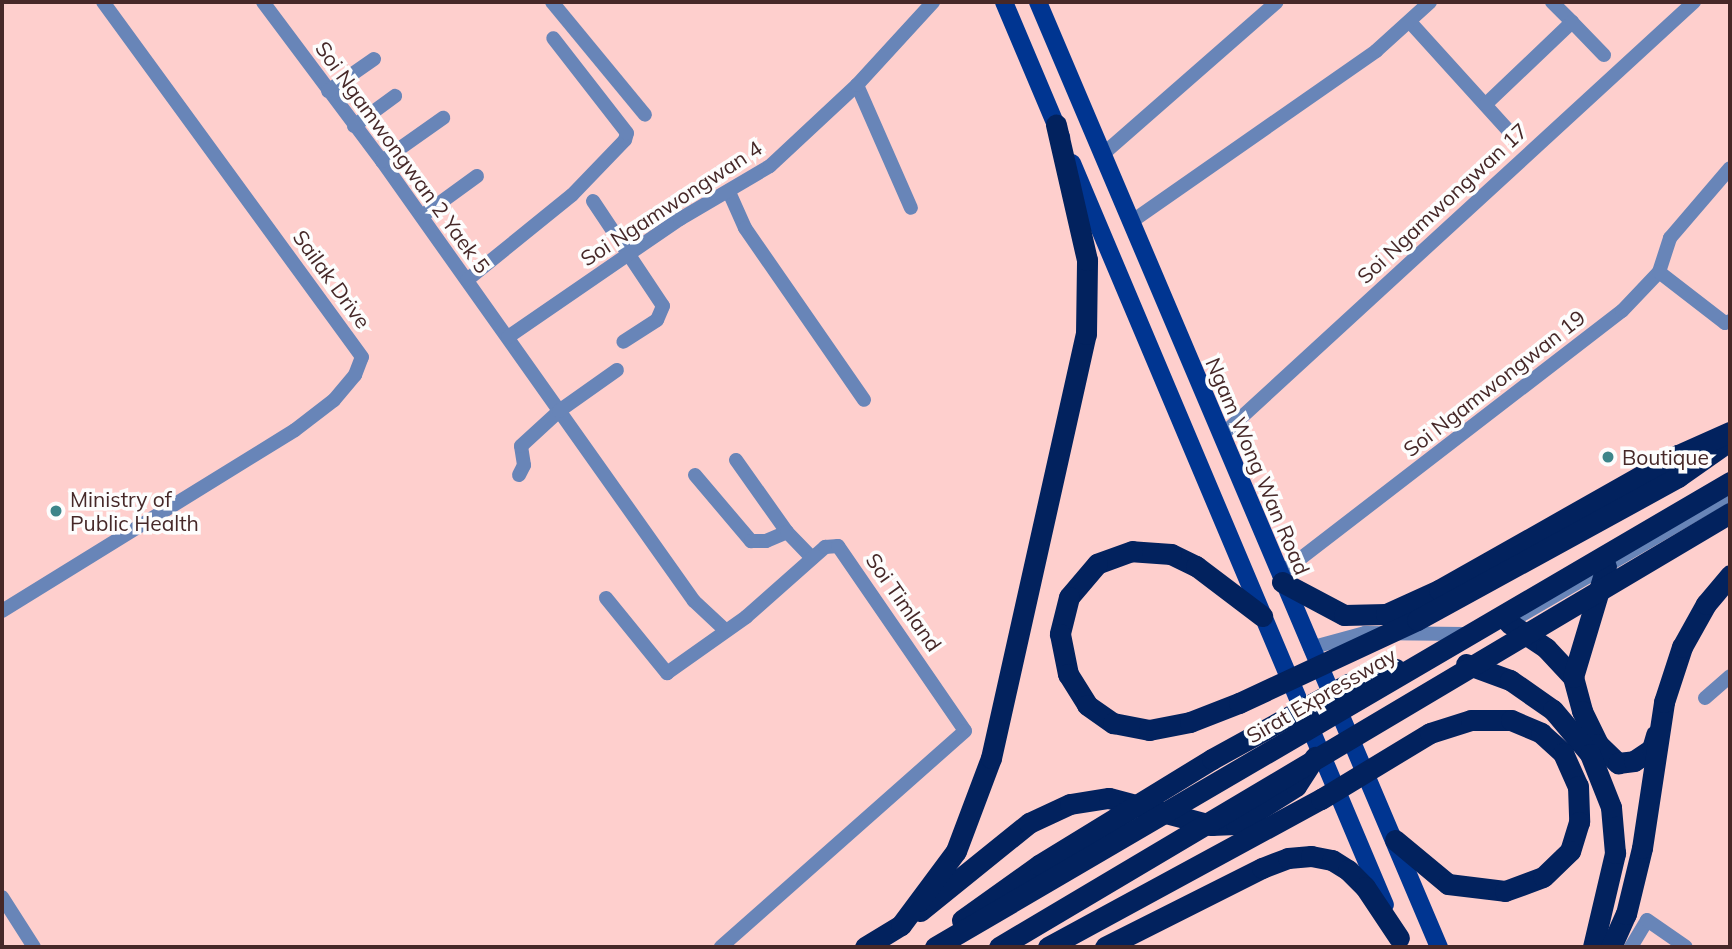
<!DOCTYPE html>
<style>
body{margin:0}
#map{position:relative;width:1732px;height:949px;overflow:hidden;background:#fecfcd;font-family:Mulish,sans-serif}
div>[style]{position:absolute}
.street>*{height:14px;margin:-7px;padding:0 7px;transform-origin:7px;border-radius:7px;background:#6885b8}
.primary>*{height:18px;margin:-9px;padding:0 9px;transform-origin:9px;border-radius:9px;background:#003591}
.highway>*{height:21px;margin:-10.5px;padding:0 10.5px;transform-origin:10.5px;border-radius:10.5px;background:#02225e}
.highway-bridge>*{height:21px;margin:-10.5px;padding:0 10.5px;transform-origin:10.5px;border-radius:10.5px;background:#02225e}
.dots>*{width:19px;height:19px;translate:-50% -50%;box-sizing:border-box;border:4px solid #fdfdfd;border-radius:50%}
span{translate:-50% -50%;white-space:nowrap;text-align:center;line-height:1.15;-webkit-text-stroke:7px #fdfdfd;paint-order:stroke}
.street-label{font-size:21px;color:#462828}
.poi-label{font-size:21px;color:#462828}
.left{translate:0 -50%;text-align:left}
.frame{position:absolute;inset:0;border:4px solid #462828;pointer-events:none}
</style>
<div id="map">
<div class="street">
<i style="left:263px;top:2px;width:199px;rotate:53.2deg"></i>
<i style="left:382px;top:161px;width:539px;rotate:54.66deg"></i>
<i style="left:694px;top:601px;width:42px;rotate:43.1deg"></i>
<i style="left:552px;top:2px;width:146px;rotate:50.5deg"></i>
<i style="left:1552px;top:2px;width:28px;rotate:45deg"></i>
<i style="left:1410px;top:22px;width:144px;rotate:47.8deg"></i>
<i style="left:857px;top:85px;width:134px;rotate:66.3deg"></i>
<i style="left:328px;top:91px;width:56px;rotate:-34.8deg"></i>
<i style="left:1486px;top:104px;width:119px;rotate:-43.6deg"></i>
<i style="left:1572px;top:22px;width:46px;rotate:45.9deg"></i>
<i style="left:354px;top:126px;width:51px;rotate:-36.2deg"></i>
<i style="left:1102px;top:155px;width:232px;rotate:-41.2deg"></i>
<i style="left:382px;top:161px;width:75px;rotate:-35.2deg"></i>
<i style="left:729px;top:192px;width:39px;rotate:66deg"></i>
<i style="left:745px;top:228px;width:209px;rotate:55.3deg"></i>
<i style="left:593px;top:201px;width:126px;rotate:56.3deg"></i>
<i style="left:663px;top:306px;width:15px;rotate:113deg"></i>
<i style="left:657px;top:320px;width:40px;rotate:147.1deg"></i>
<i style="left:422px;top:216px;width:68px;rotate:-36deg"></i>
<i style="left:1131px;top:222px;width:299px;rotate:-34.9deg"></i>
<i style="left:1376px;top:51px;width:73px;rotate:-42.2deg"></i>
<i style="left:1659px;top:272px;width:36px;rotate:-72deg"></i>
<i style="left:1670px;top:238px;width:92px;rotate:-49.4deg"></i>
<i style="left:467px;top:280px;width:135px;rotate:-39deg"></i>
<i style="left:572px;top:195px;width:76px;rotate:-46.1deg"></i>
<i style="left:625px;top:140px;width:7px;rotate:-74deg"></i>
<i style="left:627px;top:133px;width:120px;rotate:-127.9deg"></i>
<i style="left:508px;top:337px;width:209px;rotate:-34.5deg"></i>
<i style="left:680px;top:219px;width:104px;rotate:-30.5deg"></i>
<i style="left:770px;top:166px;width:119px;rotate:-43deg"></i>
<i style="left:857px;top:85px;width:113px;rotate:-47.5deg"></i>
<i style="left:1221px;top:436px;width:642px;rotate:-42.54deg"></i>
<i style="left:736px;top:460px;width:88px;rotate:54.7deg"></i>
<i style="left:519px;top:475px;width:11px;rotate:-63deg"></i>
<i style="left:524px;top:465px;width:19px;rotate:-99deg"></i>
<i style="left:521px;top:446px;width:52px;rotate:-42.6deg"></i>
<i style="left:559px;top:411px;width:71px;rotate:-35.3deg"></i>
<i style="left:695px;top:475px;width:87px;rotate:49.7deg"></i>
<i style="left:751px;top:541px;width:15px"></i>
<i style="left:766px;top:541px;width:23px;rotate:-23deg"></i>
<i style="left:787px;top:532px;width:36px;rotate:46deg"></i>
<i style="left:1279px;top:575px;width:433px;rotate:-37.6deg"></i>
<i style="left:1622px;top:311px;width:54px;rotate:-46.5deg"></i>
<i style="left:1659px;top:272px;width:83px;rotate:37.7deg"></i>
<i style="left:1725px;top:323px;width:5px;rotate:-22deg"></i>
<i style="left:606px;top:598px;width:97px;rotate:50.9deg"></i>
<i style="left:667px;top:673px;width:97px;rotate:-35.3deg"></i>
<i style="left:746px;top:617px;width:106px;rotate:-41.5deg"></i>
<i style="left:825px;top:547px;width:13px;rotate:-4deg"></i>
<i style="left:838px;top:546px;width:224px;rotate:55.5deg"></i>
<i style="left:965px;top:731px;width:326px;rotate:138.5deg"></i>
<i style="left:2px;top:611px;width:344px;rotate:-31.7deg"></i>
<i style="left:295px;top:430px;width:49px;rotate:-37.6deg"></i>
<i style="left:334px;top:400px;width:33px;rotate:-50deg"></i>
<i style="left:355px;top:375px;width:19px;rotate:-69deg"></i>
<i style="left:362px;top:357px;width:439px;rotate:-126.1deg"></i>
<i style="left:1513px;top:620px;width:251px;rotate:-30.1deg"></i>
<i style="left:1310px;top:648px;width:57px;rotate:-15.3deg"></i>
<i style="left:1365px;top:633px;width:99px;rotate:0.6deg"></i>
<i style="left:1705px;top:698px;width:33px;rotate:-41deg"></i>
<i style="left:2px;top:897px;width:59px;rotate:57.4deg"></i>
<i style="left:1631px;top:947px;width:31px;rotate:-59deg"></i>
<i style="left:1647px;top:920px;width:47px;rotate:34.7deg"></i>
</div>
<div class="primary">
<i style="left:1004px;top:2px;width:147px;rotate:67.1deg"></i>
<i style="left:1038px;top:2px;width:1027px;rotate:67.01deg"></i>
<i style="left:1072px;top:163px;width:805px;rotate:67.13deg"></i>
</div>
<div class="highway">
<i style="left:1678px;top:477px;width:54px;rotate:-35.2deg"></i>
<i style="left:1171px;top:554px;width:28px;rotate:26deg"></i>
<i style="left:1196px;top:566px;width:83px;rotate:37.1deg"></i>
<i style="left:1282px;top:582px;width:70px;rotate:28deg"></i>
<i style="left:1344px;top:615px;width:42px;rotate:-1.4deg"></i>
<i style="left:1386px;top:614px;width:58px;rotate:-24.4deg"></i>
<i style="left:1439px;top:590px;width:274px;rotate:-29.5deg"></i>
<i style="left:1678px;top:455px;width:57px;rotate:-23.9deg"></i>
<i style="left:1509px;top:623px;width:45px;rotate:34deg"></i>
<i style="left:1546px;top:648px;width:40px;rotate:47deg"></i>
<i style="left:1573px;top:677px;width:35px;rotate:75deg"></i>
<i style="left:1582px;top:711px;width:37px;rotate:64deg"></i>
<i style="left:1598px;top:744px;width:28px;rotate:44deg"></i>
<i style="left:1618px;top:763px;width:16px;rotate:-7deg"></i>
<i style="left:1634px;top:761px;width:22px;rotate:-34deg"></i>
<i style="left:1652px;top:749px;width:15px;rotate:-74deg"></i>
<i style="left:1573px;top:677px;width:115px;rotate:-73.3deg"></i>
<i style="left:1395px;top:840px;width:69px;rotate:39.7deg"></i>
<i style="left:1448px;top:884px;width:57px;rotate:7deg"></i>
<i style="left:1505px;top:891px;width:40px;rotate:-20.2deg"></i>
<i style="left:920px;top:911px;width:140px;rotate:-38.9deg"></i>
<i style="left:1029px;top:823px;width:45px;rotate:-24.9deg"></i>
<i style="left:1070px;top:804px;width:39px;rotate:-9deg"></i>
<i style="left:1109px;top:798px;width:106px;rotate:14.8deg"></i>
<i style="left:1211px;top:825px;width:25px;rotate:-2deg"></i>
<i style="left:1236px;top:824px;width:71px;rotate:-32.3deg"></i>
<i style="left:1296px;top:786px;width:35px;rotate:-57deg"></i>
<i style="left:865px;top:947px;width:42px;rotate:-31.4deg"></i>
<i style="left:901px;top:925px;width:92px;rotate:-53.4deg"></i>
<i style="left:956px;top:851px;width:99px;rotate:-69.4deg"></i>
<i style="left:991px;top:758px;width:435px;rotate:-77.4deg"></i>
<i style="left:1086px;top:334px;width:74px;rotate:-89.2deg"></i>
<i style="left:1087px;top:260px;width:139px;rotate:-102.9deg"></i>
<i style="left:1105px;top:947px;width:176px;rotate:-26.7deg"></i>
<i style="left:1262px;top:868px;width:28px;rotate:-21deg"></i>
<i style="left:1288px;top:858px;width:23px;rotate:-5deg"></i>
<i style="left:1311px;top:856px;width:21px;rotate:11deg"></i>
<i style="left:1332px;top:860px;width:19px;rotate:32deg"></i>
<i style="left:1348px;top:870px;width:24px;rotate:45deg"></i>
<i style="left:1365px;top:887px;width:61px;rotate:56.3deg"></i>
<i style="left:1593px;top:947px;width:97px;rotate:-76.8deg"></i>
<i style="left:1615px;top:853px;width:46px;rotate:-95deg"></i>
<i style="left:1611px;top:947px;width:36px;rotate:-66deg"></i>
<i style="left:1626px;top:914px;width:68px;rotate:-76.4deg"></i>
<i style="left:1642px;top:848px;width:148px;rotate:-81.4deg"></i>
<i style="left:1664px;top:702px;width:58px;rotate:-71.9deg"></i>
<i style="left:1682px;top:647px;width:49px;rotate:-60.8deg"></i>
<i style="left:1706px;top:604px;width:38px;rotate:-50deg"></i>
</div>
<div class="highway-bridge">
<i style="left:1171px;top:554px;width:39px;rotate:-176deg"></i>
<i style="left:1132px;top:551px;width:37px;rotate:160deg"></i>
<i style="left:1097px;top:564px;width:43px;rotate:130.3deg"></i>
<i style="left:1069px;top:597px;width:38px;rotate:104deg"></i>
<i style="left:1060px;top:634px;width:41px;rotate:78.7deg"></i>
<i style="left:1068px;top:674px;width:36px;rotate:58deg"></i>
<i style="left:1087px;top:705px;width:32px;rotate:35deg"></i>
<i style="left:1113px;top:723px;width:37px;rotate:11deg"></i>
<i style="left:1149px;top:730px;width:42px;rotate:-11deg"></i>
<i style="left:1190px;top:722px;width:53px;rotate:-21.2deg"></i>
<i style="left:1239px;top:703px;width:196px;rotate:-25deg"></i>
<i style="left:1417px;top:620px;width:298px;rotate:-28.7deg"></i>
<i style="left:1466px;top:664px;width:47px;rotate:20deg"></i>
<i style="left:1510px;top:680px;width:52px;rotate:34.9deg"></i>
<i style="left:1553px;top:710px;width:57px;rotate:49.9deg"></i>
<i style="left:1590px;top:754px;width:57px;rotate:68.4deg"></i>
<i style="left:962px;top:920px;width:95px;rotate:-35.5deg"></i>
<i style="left:1039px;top:865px;width:203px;rotate:-31.5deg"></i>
<i style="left:1212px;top:759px;width:155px;rotate:-28.9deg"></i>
<i style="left:1348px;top:684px;width:50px;rotate:-17.4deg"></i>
<i style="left:935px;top:947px;width:921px;rotate:-30.32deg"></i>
<i style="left:999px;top:947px;width:850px;rotate:-30.7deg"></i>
<i style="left:1048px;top:947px;width:311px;rotate:-28.5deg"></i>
<i style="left:1321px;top:799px;width:127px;rotate:-31.2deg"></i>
<i style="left:1430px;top:733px;width:43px;rotate:-17.6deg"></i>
<i style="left:1471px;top:720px;width:40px"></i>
<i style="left:1511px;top:720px;width:33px;rotate:23deg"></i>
<i style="left:1541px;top:733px;width:30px;rotate:42deg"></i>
<i style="left:1563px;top:753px;width:36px;rotate:66deg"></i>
<i style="left:1578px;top:786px;width:36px;rotate:88deg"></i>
<i style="left:1579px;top:822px;width:30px;rotate:107deg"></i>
<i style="left:1570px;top:851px;width:37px;rotate:136deg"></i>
</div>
<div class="dots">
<i style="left:1608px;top:457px;background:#3d858a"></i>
<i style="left:56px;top:511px;background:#3d858a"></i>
</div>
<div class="street-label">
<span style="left:403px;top:157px;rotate:54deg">Soi Ngamwongwan 2 Yaek 5</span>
<span style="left:671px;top:203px;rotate:-33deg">Soi Ngamwongwan 4</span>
<span style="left:1442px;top:203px;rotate:-43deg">Soi Ngamwongwan 17</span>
<span style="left:332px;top:279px;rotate:54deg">Sailak Drive</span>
<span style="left:1494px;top:383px;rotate:-38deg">Soi Ngamwongwan 19</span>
<span style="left:1258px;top:466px;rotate:67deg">Ngam Wong Wan Road</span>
<span style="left:904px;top:602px;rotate:55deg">Soi Timland</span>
<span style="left:1321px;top:695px;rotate:-30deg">Sirat Expressway</span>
</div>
<div class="poi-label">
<span class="left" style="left:1622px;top:457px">Boutique</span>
<span class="left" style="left:70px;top:511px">Ministry of<br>Public Health</span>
</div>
<div class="frame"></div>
</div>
